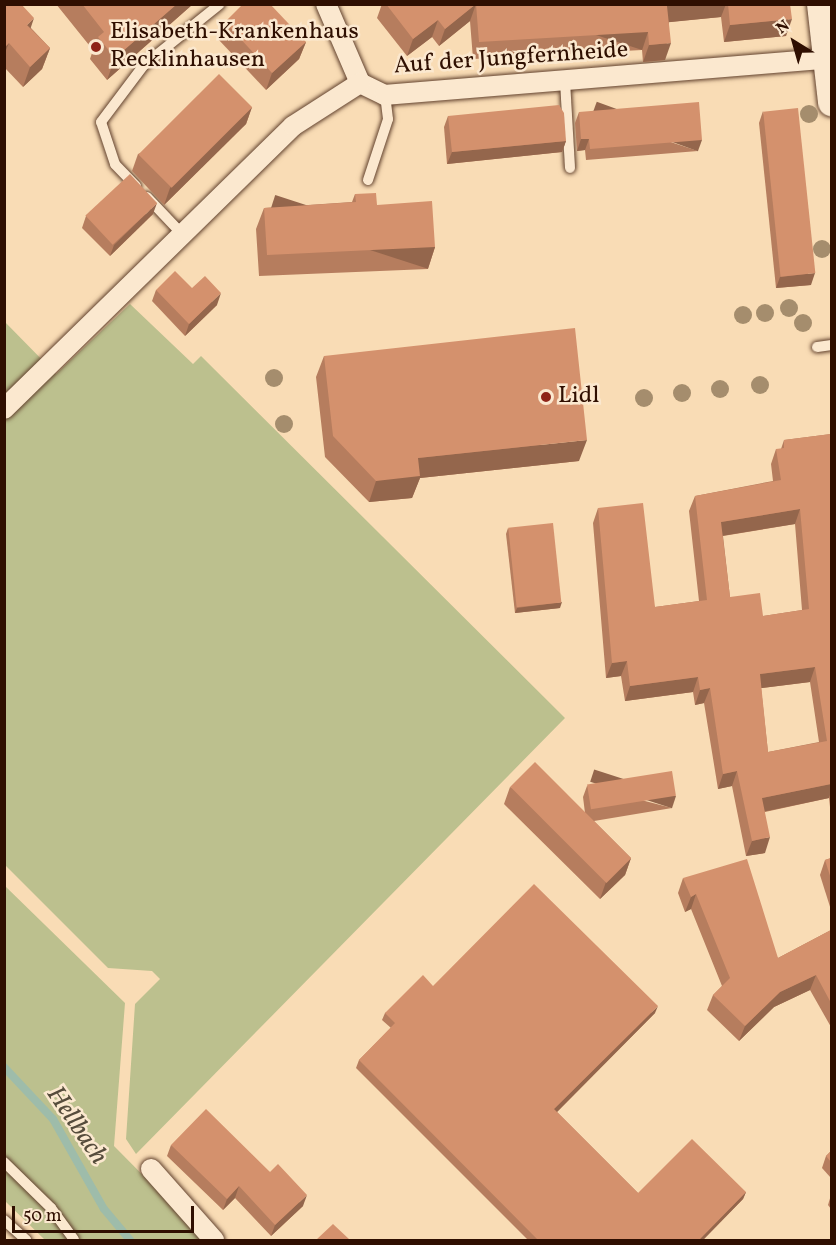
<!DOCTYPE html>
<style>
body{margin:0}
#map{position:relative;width:836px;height:1245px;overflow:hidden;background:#f9dcb5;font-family:Vollkorn,serif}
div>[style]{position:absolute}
.green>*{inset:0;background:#bcc08e}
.stream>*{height:8px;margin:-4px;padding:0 4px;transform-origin:4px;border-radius:4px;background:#9ebcaa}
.roads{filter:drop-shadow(0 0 2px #62422e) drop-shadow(0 0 2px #62422e)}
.service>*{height:10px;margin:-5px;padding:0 5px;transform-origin:5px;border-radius:5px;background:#fbe8cf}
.minor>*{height:20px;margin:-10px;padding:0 10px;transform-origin:10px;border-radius:10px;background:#fbe8cf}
.secondary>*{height:28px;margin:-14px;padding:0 14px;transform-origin:14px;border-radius:14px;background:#fbe8cf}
.trees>*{width:18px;height:18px;margin:-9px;border-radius:50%;background:#a58d6d}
.wall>*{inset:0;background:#b67d5e}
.shaded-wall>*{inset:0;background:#94664c;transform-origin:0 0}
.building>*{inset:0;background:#d4916d;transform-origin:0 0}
.dots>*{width:16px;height:16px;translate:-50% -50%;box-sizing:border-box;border:3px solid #fbe8cf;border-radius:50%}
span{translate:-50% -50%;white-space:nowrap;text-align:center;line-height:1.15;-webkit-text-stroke:5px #fbe8cf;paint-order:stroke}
.poi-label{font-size:24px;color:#2f0f01}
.left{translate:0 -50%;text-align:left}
.street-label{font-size:24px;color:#2f0f01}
.water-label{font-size:26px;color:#564c3c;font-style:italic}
.frame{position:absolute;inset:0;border:6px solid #2f0f01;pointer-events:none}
.north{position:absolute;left:764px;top:12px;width:60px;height:60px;-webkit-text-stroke:4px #fbe8cf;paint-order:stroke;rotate:323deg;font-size:16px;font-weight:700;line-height:24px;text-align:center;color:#2f0f01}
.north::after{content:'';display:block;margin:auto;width:21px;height:27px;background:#2f0f01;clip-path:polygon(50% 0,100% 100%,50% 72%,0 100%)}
.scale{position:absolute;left:12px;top:1206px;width:182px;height:27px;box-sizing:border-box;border:3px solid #2f0f01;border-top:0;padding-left:8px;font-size:18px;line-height:21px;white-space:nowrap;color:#2f0f01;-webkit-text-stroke:4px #fbe8cf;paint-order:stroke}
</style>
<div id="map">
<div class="green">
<i style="clip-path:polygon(130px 304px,193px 364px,201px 356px,565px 718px,136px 1154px,126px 1139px,135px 1004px,160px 979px,152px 971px,108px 968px,5px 865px,4px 321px,56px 374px)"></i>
<i style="clip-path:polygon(4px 885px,125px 1003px,114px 1146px,207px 1240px,45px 1240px,5px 1201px)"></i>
</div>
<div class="stream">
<i style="left:4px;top:1067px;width:71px;rotate:46.7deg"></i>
<i style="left:53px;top:1119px;width:103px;rotate:60.5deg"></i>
<i style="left:104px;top:1209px;width:40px;rotate:50deg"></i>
</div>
<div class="roads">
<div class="service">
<i style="left:565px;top:81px;width:87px;rotate:86.7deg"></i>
<i style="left:368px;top:180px;width:64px;rotate:-71.8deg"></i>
<i style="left:388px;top:119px;width:24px;rotate:-97deg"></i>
<i style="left:136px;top:186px;width:30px;rotate:-134deg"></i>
<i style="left:115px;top:164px;width:44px;rotate:-108.4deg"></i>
<i style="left:101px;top:122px;width:71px;rotate:-53deg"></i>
<i style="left:144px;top:65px;width:97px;rotate:-38.8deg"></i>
<i style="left:147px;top:197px;width:51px;rotate:46.6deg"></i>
<i style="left:817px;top:347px;width:15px;rotate:-8deg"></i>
<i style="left:4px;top:1162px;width:66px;rotate:44.4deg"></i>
<i style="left:51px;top:1208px;width:39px;rotate:54deg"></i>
<i style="left:4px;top:1220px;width:30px;rotate:42deg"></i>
</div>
<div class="minor">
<i style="left:326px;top:4px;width:86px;rotate:66.7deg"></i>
<i style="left:360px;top:83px;width:28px;rotate:26deg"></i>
<i style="left:385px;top:95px;width:443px;rotate:-4.7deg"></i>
<i style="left:4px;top:409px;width:404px;rotate:-44.4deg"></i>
<i style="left:293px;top:126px;width:80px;rotate:-32.7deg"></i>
<i style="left:151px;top:1169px;width:95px;rotate:48.4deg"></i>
</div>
<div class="secondary">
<i style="left:821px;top:4px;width:99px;rotate:83.6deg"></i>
</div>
</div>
<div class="trees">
<i style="left:809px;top:114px"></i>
<i style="left:822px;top:249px"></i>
<i style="left:789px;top:308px"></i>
<i style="left:765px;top:313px"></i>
<i style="left:743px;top:315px"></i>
<i style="left:803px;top:323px"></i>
<i style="left:274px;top:378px"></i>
<i style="left:760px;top:385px"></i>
<i style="left:720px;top:389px"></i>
<i style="left:682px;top:393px"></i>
<i style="left:644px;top:398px"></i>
<i style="left:284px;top:424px"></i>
</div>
<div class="wall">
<i style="clip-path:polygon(4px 4px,31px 28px,50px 48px,42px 69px,23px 87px,4px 67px)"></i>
<i style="clip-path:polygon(56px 4px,193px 4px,107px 80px,90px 59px,93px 50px)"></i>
<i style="clip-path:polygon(382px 4px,790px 4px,786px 36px,724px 42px,721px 17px,669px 22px,665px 60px,643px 62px,642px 50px,473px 59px,470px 21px,439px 46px,432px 37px,407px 56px,377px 18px)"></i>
<i style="clip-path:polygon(225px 22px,306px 42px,299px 59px,266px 90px,218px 39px)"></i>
<i style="clip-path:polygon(252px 107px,246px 124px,164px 205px,132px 171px,138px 154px)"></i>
<i style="clip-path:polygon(763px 111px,811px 285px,776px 288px,759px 123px)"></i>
<i style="clip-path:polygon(579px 112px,698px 151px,586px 160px,585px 150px,577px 151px,575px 123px)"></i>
<i style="clip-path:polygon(448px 116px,566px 141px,562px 152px,447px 164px,444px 127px)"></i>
<i style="clip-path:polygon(355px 194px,377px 205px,435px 247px,428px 269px,259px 276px,256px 229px,264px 208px,352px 202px)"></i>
<i style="clip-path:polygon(153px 214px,110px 256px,82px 228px,86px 216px)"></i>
<i style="clip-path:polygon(192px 288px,217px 305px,185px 336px,152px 301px,156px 290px)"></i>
<i style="clip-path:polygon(324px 356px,579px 461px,420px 478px,412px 498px,369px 502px,325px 457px,316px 377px)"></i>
<i style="clip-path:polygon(evenodd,831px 434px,831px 816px,829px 798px,765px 812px,765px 853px,746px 856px,732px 786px,718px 789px,704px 703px,695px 705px,693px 692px,625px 701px,621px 676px,606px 678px,593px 523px,598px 508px,655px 607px,699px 601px,689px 511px,695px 496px,773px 481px,771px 464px,776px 449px,781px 449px,784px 440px,831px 434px,795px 524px,802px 610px,763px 616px,730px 597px,723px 536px,795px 524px,831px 434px,810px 682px,819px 742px,768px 752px,761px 688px,810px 682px)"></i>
<i style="clip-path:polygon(508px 528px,560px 608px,515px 613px,506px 534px)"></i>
<i style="clip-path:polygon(587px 786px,672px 808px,594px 821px,631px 858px,625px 875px,600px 899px,504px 804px,510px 787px,585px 813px,583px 797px)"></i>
<i style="clip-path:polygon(831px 858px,831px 910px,820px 875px,825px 860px)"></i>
<i style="clip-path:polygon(683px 878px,778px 958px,831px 930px,831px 1027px,810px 990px,774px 1007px,739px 1041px,707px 1010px,713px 995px,722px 986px,691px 909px,685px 912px,678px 893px)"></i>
<i style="clip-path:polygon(433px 986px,655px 1013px,557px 1112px,638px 1193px,746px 1192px,743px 1199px,703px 1240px,528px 1240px,356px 1068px,359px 1060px,391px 1028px,382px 1020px,385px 1013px)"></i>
<i style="clip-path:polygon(171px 1145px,270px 1172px,303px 1206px,271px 1236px,235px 1198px,223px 1210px,167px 1156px)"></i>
<i style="clip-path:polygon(831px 1151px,831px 1178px,822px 1168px,826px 1156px)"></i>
<i style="clip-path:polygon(831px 1195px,831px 1209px,828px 1205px)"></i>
</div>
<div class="shaded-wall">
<i style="clip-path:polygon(177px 4px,193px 4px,107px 80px,115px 58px)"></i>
<i style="clip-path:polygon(476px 4px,470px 21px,439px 46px,445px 29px)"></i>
<i style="clip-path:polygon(679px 4px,726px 4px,721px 17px,661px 23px,667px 6px)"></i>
<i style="clip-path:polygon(34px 18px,27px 39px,27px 25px)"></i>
<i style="clip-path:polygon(792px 19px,786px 36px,724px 42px,730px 25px)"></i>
<i style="clip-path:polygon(438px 20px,432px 37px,407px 56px,413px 39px)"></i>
<i style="left:648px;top:32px;width:19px;height:169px;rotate:108deg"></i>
<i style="clip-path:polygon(306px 42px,299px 59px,266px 90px,272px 73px)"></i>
<i style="clip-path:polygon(9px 43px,4px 55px,4px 48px)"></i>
<i style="clip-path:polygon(671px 43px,665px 60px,643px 62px,649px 45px)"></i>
<i style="clip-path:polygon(50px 48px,42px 69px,23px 87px,30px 67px)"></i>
<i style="clip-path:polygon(252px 107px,246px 124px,164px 205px,170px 188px)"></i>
<i style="clip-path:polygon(581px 139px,589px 139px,585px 150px,577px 151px)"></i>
<i style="left:702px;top:140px;width:12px;height:112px;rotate:110deg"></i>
<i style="clip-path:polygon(566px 141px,562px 152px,447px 164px,452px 152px)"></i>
<i style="clip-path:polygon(157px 203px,153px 214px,110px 256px,114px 245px)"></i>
<i style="left:435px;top:247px;width:23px;height:168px;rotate:108deg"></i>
<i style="clip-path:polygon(815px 273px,811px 285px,776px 288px,780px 277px)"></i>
<i style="clip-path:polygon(221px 293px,217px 305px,185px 336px,189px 324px)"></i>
<i style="clip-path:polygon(587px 440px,579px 461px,420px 478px,412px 498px,369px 502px,376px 481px,418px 458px)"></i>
<i style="clip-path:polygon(800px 509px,795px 524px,715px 537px,721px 522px)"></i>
<i style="clip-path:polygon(562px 602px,560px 608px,515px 613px,517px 608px)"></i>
<i style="clip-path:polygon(627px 661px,621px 676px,606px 678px,612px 663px)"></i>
<i style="clip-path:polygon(815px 667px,810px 682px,754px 689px,760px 674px)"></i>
<i style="clip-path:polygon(698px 677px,693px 692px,625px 701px,630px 686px)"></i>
<i style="clip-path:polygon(710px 688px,704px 703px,695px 705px,700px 690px)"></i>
<i style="clip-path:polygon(737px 771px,732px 786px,718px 789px,723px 774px)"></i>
<i style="clip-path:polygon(831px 784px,831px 792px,829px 798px,757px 813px,762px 798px)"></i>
<i style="left:676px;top:796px;width:13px;height:86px;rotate:108deg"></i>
<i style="clip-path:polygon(770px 837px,765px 853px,746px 856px,752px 841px)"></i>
<i style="clip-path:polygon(631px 858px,625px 875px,600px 899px,606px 882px)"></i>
<i style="clip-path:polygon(696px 894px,691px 909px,685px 912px,691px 897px)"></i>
<i style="clip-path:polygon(816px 975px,810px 990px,774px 1007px,739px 1041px,745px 1026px,780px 992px)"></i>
<i style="clip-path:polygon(658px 1006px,655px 1013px,552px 1117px,554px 1109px)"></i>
<i style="clip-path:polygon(239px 1186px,235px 1198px,223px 1210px,227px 1199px)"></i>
<i style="clip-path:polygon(746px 1192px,743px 1199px,703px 1240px,699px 1240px)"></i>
<i style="clip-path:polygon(307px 1195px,303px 1206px,271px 1236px,275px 1225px)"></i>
</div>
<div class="building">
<i style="clip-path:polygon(4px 4px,21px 4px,34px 18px,27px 25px,50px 48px,30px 67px,9px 43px,4px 48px)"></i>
<i style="clip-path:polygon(82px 4px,177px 4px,115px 58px,98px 37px,104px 32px)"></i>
<i style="clip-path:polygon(243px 4px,270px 4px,306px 42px,272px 73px,225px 22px)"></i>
<i style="clip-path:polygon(386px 4px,476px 4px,445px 29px,438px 20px,413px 39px)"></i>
<i style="clip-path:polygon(476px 4px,679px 4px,667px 6px,671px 43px,649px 45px,648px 32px,479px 42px)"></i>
<i style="clip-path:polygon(728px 4px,790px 4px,792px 19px,730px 25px)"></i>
<i style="left:219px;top:74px;width:47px;height:114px;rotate:45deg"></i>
<i style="clip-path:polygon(699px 102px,702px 140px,590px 149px,589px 139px,581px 139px,579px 112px)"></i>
<i style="clip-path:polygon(559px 105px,564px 113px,566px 141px,452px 152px,448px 116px)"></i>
<i style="left:798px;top:108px;width:166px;height:35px;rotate:84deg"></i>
<i style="left:130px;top:174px;width:40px;height:61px;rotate:47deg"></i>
<i style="clip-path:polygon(376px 193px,377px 205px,432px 201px,435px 247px,267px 255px,264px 208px,356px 202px,355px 194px)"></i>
<i style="clip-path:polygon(175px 271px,192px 288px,205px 276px,221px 293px,189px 324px,156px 290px)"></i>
<i style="clip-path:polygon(575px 328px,587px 440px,418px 458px,420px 476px,376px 481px,333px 436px,324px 356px)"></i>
<i style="clip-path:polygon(evenodd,831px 434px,831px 784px,762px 798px,770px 837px,752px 841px,737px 771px,723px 774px,710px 688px,700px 690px,698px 677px,630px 686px,627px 661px,612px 663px,598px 508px,643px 503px,655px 607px,707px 600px,695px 496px,781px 480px,776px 449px,784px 448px,784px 440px,831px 434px,800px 509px,809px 609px,763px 616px,760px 593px,730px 597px,721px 522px,800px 509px,831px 434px,815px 667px,827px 741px,768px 752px,760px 674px,815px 667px)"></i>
<i style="left:553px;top:523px;width:80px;height:45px;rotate:84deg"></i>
<i style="left:535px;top:762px;width:136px;height:35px;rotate:45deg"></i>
<i style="left:672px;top:771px;width:25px;height:86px;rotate:81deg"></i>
<i style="clip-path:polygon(831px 858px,831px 879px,825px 860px)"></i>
<i style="clip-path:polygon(747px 859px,778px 958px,831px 930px,831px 1003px,816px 975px,780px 992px,745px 1026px,713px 995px,730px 978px,696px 894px,691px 897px,683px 878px)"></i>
<i style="clip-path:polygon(534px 884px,658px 1006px,554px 1109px,638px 1193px,692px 1139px,746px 1192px,699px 1240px,538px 1240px,359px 1060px,395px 1023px,385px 1013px,423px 975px,433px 986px)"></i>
<i style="clip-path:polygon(206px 1109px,270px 1172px,278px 1164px,307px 1195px,275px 1225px,239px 1186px,227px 1199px,171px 1145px)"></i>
<i style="clip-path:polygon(831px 1151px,831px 1162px,826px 1156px)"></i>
<i style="clip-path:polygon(333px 1224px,350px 1240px,316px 1240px)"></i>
</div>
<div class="dots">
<i style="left:96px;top:47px;background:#8f2418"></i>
<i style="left:546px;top:397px;background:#8f2418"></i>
</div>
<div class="poi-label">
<span class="left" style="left:110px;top:47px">Elisabeth-Krankenhaus<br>Recklinhausen</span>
<span class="left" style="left:558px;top:397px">Lidl</span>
</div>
<div class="street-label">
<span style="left:511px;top:59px;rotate:-4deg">Auf der Jungfernheide</span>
</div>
<div class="water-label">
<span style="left:76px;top:1126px;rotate:56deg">Hellbach</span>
</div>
<div class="frame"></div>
<div class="north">N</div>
<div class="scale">50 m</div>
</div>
